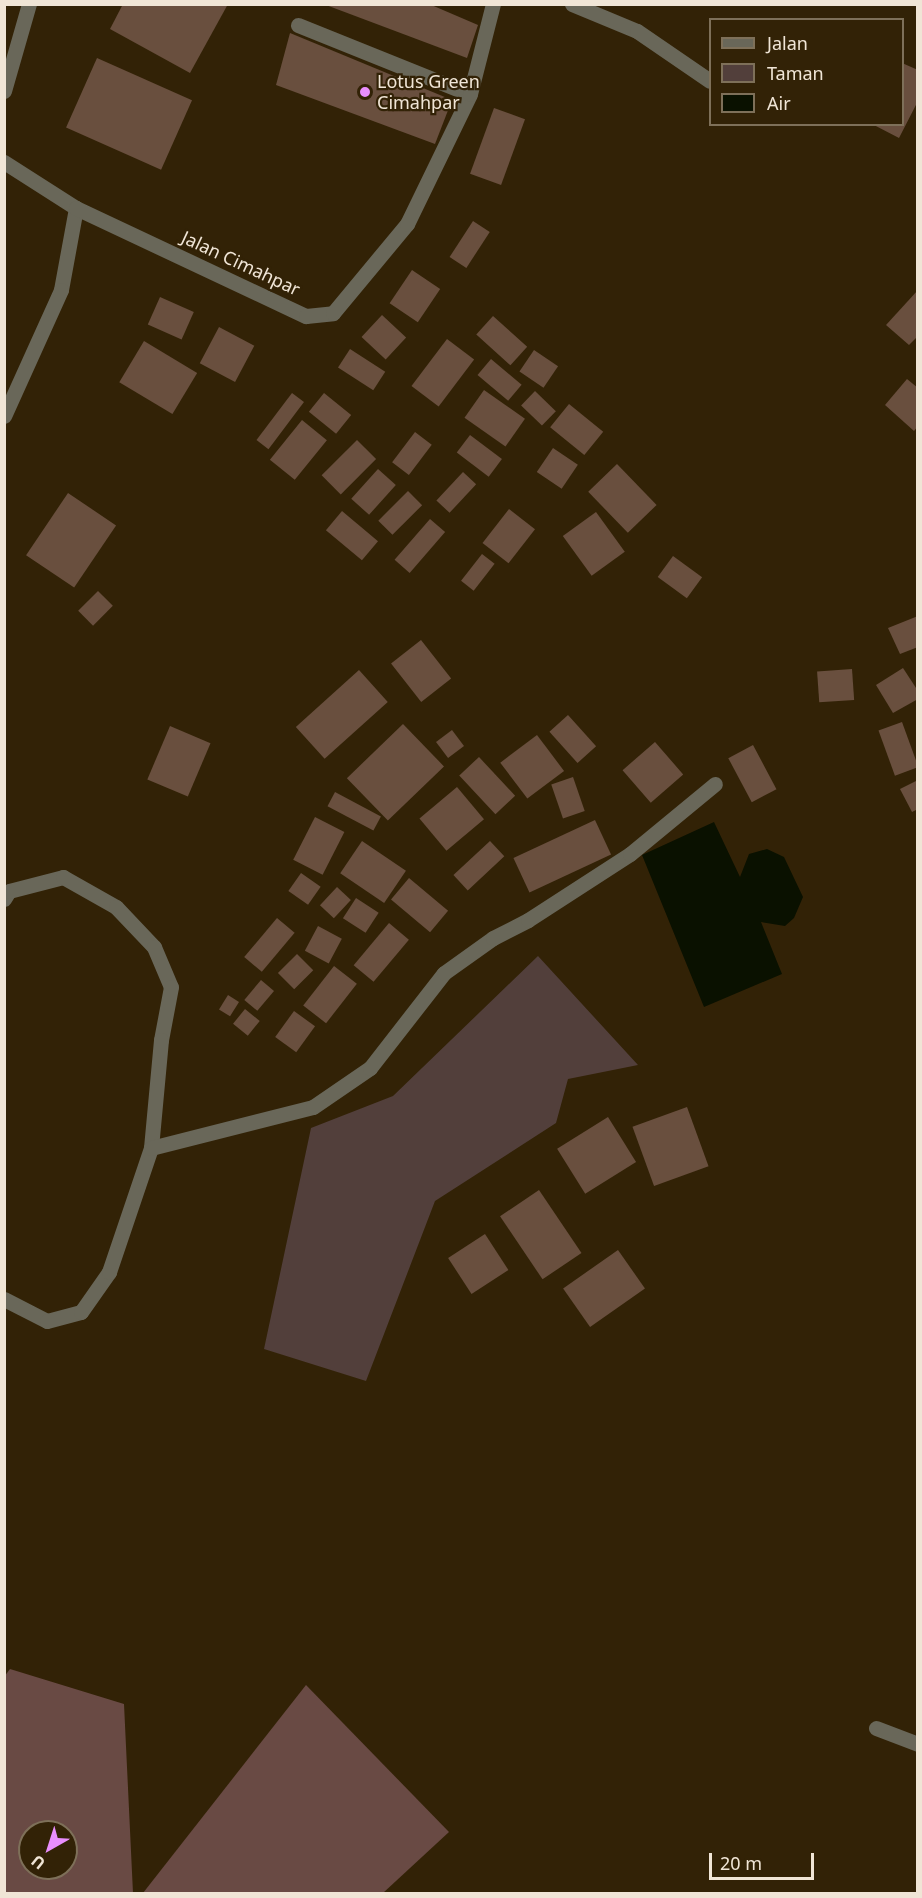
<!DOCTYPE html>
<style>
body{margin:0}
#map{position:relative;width:922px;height:1898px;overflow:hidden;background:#322206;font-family:"Noto Sans",sans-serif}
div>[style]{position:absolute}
.green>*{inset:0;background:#523f3b}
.forest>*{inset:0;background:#694a44}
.water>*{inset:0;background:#0a1100}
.building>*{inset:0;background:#694f3e;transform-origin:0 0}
.service>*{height:15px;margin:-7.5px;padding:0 7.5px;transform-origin:7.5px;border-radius:7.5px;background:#696759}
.minor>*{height:15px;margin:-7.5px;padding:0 7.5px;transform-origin:7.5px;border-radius:7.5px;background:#696759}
.dots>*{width:16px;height:16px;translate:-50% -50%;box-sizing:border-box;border:3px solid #322206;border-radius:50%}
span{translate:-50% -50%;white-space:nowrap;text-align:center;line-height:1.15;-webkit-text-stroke:4.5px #322206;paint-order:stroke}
.poi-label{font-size:18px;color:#f0e5d6}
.left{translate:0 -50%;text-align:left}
.street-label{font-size:18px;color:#f0e5d6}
.frame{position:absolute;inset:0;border:6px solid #f0e5d6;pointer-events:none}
.legend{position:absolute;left:709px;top:18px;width:195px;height:108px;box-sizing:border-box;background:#322206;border:2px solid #7e7059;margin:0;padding:8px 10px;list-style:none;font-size:18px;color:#f0e5d6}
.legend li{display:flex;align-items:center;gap:12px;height:30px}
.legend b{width:30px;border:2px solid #7e7059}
.north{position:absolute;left:18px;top:1820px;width:60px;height:60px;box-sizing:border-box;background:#322206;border:2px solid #7e7059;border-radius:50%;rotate:219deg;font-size:16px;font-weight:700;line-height:24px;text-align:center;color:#f0e5d6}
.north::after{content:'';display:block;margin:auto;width:21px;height:27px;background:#e98efe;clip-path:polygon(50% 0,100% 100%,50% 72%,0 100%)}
.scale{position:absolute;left:709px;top:1853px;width:105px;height:27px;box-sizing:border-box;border:3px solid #f0e5d6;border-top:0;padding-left:8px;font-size:18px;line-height:21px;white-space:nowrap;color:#f0e5d6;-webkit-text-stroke:4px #322206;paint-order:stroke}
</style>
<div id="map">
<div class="green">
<i style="clip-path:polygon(538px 956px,638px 1065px,568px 1079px,556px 1123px,435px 1201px,366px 1381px,264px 1349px,311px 1128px,393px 1096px)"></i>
</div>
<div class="forest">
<i style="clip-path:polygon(evenodd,10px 1669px,124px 1704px,133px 1893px,5px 1893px,4px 1677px,10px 1669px,30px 1832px,66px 1832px,66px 1868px,30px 1868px,30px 1832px)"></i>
<i style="clip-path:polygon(306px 1685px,449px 1832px,383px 1893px,143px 1893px)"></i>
</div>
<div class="water">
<i style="clip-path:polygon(714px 822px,740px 877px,749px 854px,767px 849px,784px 857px,803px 897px,794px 918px,785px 926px,761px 922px,782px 974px,704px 1007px,642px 855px)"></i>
</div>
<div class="building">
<i style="clip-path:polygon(123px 4px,228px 4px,190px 73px,110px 29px)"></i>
<i style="clip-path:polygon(429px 4px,478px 25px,467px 58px,326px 5px)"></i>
<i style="clip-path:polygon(290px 33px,452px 100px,435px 144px,276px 85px)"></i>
<i style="left:97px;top:58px;width:104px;height:76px;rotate:24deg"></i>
<i style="clip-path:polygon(902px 63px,918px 70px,918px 101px,899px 138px,872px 124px,902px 124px)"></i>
<i style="left:494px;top:108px;width:33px;height:70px;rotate:20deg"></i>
<i style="left:473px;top:221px;width:20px;height:43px;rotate:33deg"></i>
<i style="left:412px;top:270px;width:34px;height:40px;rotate:34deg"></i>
<i style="clip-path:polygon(918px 290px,918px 336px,909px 345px,886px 325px)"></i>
<i style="left:160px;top:297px;width:37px;height:30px;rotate:24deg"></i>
<i style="left:382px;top:315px;width:33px;height:30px;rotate:43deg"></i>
<i style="left:493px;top:316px;width:46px;height:25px;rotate:42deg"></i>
<i style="left:219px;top:327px;width:40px;height:41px;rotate:28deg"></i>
<i style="left:447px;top:339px;width:34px;height:59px;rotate:37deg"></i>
<i style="left:144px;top:341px;width:62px;height:48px;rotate:31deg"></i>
<i style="left:350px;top:349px;width:42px;height:22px;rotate:33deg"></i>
<i style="left:534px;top:350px;width:29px;height:26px;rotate:34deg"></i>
<i style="left:491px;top:359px;width:40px;height:21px;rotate:40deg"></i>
<i style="clip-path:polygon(907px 379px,918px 388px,918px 426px,914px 431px,885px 405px)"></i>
<i style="left:484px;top:390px;width:50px;height:34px;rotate:35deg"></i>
<i style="left:535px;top:391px;width:29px;height:20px;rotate:44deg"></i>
<i style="left:292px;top:393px;width:15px;height:59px;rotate:37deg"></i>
<i style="left:324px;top:393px;width:35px;height:24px;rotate:39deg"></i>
<i style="left:569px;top:404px;width:44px;height:30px;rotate:39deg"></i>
<i style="left:302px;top:420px;width:32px;height:51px;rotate:39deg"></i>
<i style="left:415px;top:432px;width:21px;height:38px;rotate:37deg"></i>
<i style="left:470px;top:435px;width:40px;height:22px;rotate:37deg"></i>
<i style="left:357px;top:440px;width:27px;height:50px;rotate:45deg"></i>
<i style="left:553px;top:448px;width:30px;height:29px;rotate:34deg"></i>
<i style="left:617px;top:464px;width:57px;height:40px;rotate:46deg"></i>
<i style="left:378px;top:469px;width:24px;height:40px;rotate:42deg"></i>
<i style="left:463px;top:472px;width:18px;height:39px;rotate:43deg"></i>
<i style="left:408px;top:491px;width:20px;height:42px;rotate:45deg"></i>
<i style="left:68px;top:493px;width:58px;height:75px;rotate:34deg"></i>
<i style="left:509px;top:509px;width:33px;height:43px;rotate:38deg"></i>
<i style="left:342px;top:511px;width:47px;height:25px;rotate:40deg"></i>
<i style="left:596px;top:512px;width:49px;height:41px;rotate:54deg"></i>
<i style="left:430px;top:519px;width:20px;height:54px;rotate:41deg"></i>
<i style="left:482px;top:554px;width:16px;height:34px;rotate:38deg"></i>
<i style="left:673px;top:556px;width:36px;height:26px;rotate:36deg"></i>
<i style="left:98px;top:591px;width:21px;height:28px;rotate:45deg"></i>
<i style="clip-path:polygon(918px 616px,918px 647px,900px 654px,888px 628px)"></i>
<i style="left:421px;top:640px;width:49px;height:38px;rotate:52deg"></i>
<i style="clip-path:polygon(903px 668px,918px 691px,918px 699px,893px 713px,876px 685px)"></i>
<i style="left:852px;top:669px;width:31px;height:35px;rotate:86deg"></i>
<i style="left:359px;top:670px;width:43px;height:85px;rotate:48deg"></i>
<i style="left:568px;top:715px;width:42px;height:25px;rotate:48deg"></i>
<i style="left:902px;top:722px;width:48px;height:25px;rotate:70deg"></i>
<i style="left:403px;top:724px;width:59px;height:78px;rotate:46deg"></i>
<i style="left:170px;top:726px;width:44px;height:58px;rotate:23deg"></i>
<i style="left:452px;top:730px;width:20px;height:20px;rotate:53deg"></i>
<i style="left:537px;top:735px;width:45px;height:46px;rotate:53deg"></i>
<i style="left:655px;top:742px;width:43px;height:43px;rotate:49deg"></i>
<i style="left:753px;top:745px;width:50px;height:28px;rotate:62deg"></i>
<i style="left:479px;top:757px;width:53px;height:27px;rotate:47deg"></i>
<i style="left:573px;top:777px;width:36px;height:23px;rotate:71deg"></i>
<i style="clip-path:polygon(918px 780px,918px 809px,912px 812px,900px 789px)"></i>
<i style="left:457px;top:787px;width:42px;height:49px;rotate:50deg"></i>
<i style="left:335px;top:792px;width:52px;height:16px;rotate:28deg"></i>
<i style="left:315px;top:817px;width:33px;height:48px;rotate:27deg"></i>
<i style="left:595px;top:820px;width:38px;height:90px;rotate:65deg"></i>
<i style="left:362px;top:841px;width:53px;height:39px;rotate:34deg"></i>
<i style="left:490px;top:841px;width:21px;height:50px;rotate:47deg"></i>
<i style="left:301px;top:873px;width:24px;height:22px;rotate:35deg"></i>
<i style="left:409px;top:878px;width:51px;height:28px;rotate:40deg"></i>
<i style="left:337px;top:887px;width:19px;height:25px;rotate:43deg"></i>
<i style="left:356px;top:898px;width:27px;height:24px;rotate:33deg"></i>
<i style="left:277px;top:918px;width:23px;height:51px;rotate:40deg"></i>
<i style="left:389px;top:923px;width:26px;height:55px;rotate:40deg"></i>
<i style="left:318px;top:926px;width:27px;height:28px;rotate:28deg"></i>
<i style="left:297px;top:954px;width:23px;height:27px;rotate:45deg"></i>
<i style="left:334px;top:966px;width:29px;height:50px;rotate:38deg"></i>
<i style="left:261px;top:980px;width:17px;height:26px;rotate:40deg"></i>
<i style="left:228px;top:995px;width:13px;height:17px;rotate:32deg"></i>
<i style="left:245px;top:1009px;width:19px;height:19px;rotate:39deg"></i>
<i style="left:294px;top:1011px;width:26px;height:32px;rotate:36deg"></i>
<i style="left:687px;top:1107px;width:63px;height:58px;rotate:70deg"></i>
<i style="left:608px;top:1117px;width:53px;height:60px;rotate:58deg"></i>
<i style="left:539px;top:1190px;width:76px;height:47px;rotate:56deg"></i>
<i style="left:485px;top:1234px;width:43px;height:44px;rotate:57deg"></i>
<i style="left:618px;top:1250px;width:47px;height:67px;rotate:55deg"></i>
</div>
<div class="service">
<i style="left:4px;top:899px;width:9px;rotate:-58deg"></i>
<i style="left:9px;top:891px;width:56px;rotate:-14.5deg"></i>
<i style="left:63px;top:877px;width:61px;rotate:29.5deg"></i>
<i style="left:116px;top:907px;width:55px;rotate:46.5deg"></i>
<i style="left:154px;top:947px;width:43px;rotate:67deg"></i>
<i style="left:171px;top:987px;width:54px;rotate:100.7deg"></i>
<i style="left:161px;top:1040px;width:108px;rotate:95.3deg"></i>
<i style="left:4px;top:1299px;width:48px;rotate:27.1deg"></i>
<i style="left:47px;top:1321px;width:35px;rotate:-15deg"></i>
<i style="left:81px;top:1312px;width:49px;rotate:-55deg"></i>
<i style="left:109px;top:1272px;width:131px;rotate:-71.3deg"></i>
<i style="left:151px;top:1148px;width:167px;rotate:-14.2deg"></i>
<i style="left:313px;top:1107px;width:69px;rotate:-34.4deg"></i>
<i style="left:370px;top:1068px;width:120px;rotate:-52.1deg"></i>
<i style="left:444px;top:973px;width:60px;rotate:-35.5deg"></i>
<i style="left:493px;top:938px;width:39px;rotate:-27deg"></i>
<i style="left:528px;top:920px;width:121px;rotate:-32.9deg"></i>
<i style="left:630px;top:854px;width:110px;rotate:-39.5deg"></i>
</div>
<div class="minor">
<i style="left:572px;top:4px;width:70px;rotate:22.6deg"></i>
<i style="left:637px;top:31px;width:88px;rotate:34.4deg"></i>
<i style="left:298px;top:25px;width:185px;rotate:21.9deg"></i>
<i style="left:4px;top:91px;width:91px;rotate:-74deg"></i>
<i style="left:4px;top:162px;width:85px;rotate:32.6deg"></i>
<i style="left:76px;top:208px;width:83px;rotate:100.4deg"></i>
<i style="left:61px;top:290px;width:138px;rotate:114.3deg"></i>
<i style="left:76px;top:208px;width:254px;rotate:25.2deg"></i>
<i style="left:306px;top:316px;width:27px;rotate:-6deg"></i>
<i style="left:333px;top:313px;width:116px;rotate:-50.3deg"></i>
<i style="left:407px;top:224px;width:144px;rotate:-64.1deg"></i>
<i style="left:470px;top:94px;width:93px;rotate:-75.7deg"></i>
<i style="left:876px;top:1728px;width:45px;rotate:20.9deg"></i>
</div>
<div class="dots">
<i style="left:365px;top:92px;background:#e98efe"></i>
</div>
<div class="poi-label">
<span class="left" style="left:377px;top:92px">Lotus Green<br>Cimahpar</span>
</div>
<div class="street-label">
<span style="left:241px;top:263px;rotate:25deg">Jalan Cimahpar</span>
</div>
<div class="frame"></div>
<ul class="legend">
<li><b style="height:8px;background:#696759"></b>Jalan</li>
<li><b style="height:16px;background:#523f3b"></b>Taman</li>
<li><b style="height:16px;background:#0a1100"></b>Air</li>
</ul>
<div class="north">U</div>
<div class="scale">20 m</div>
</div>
